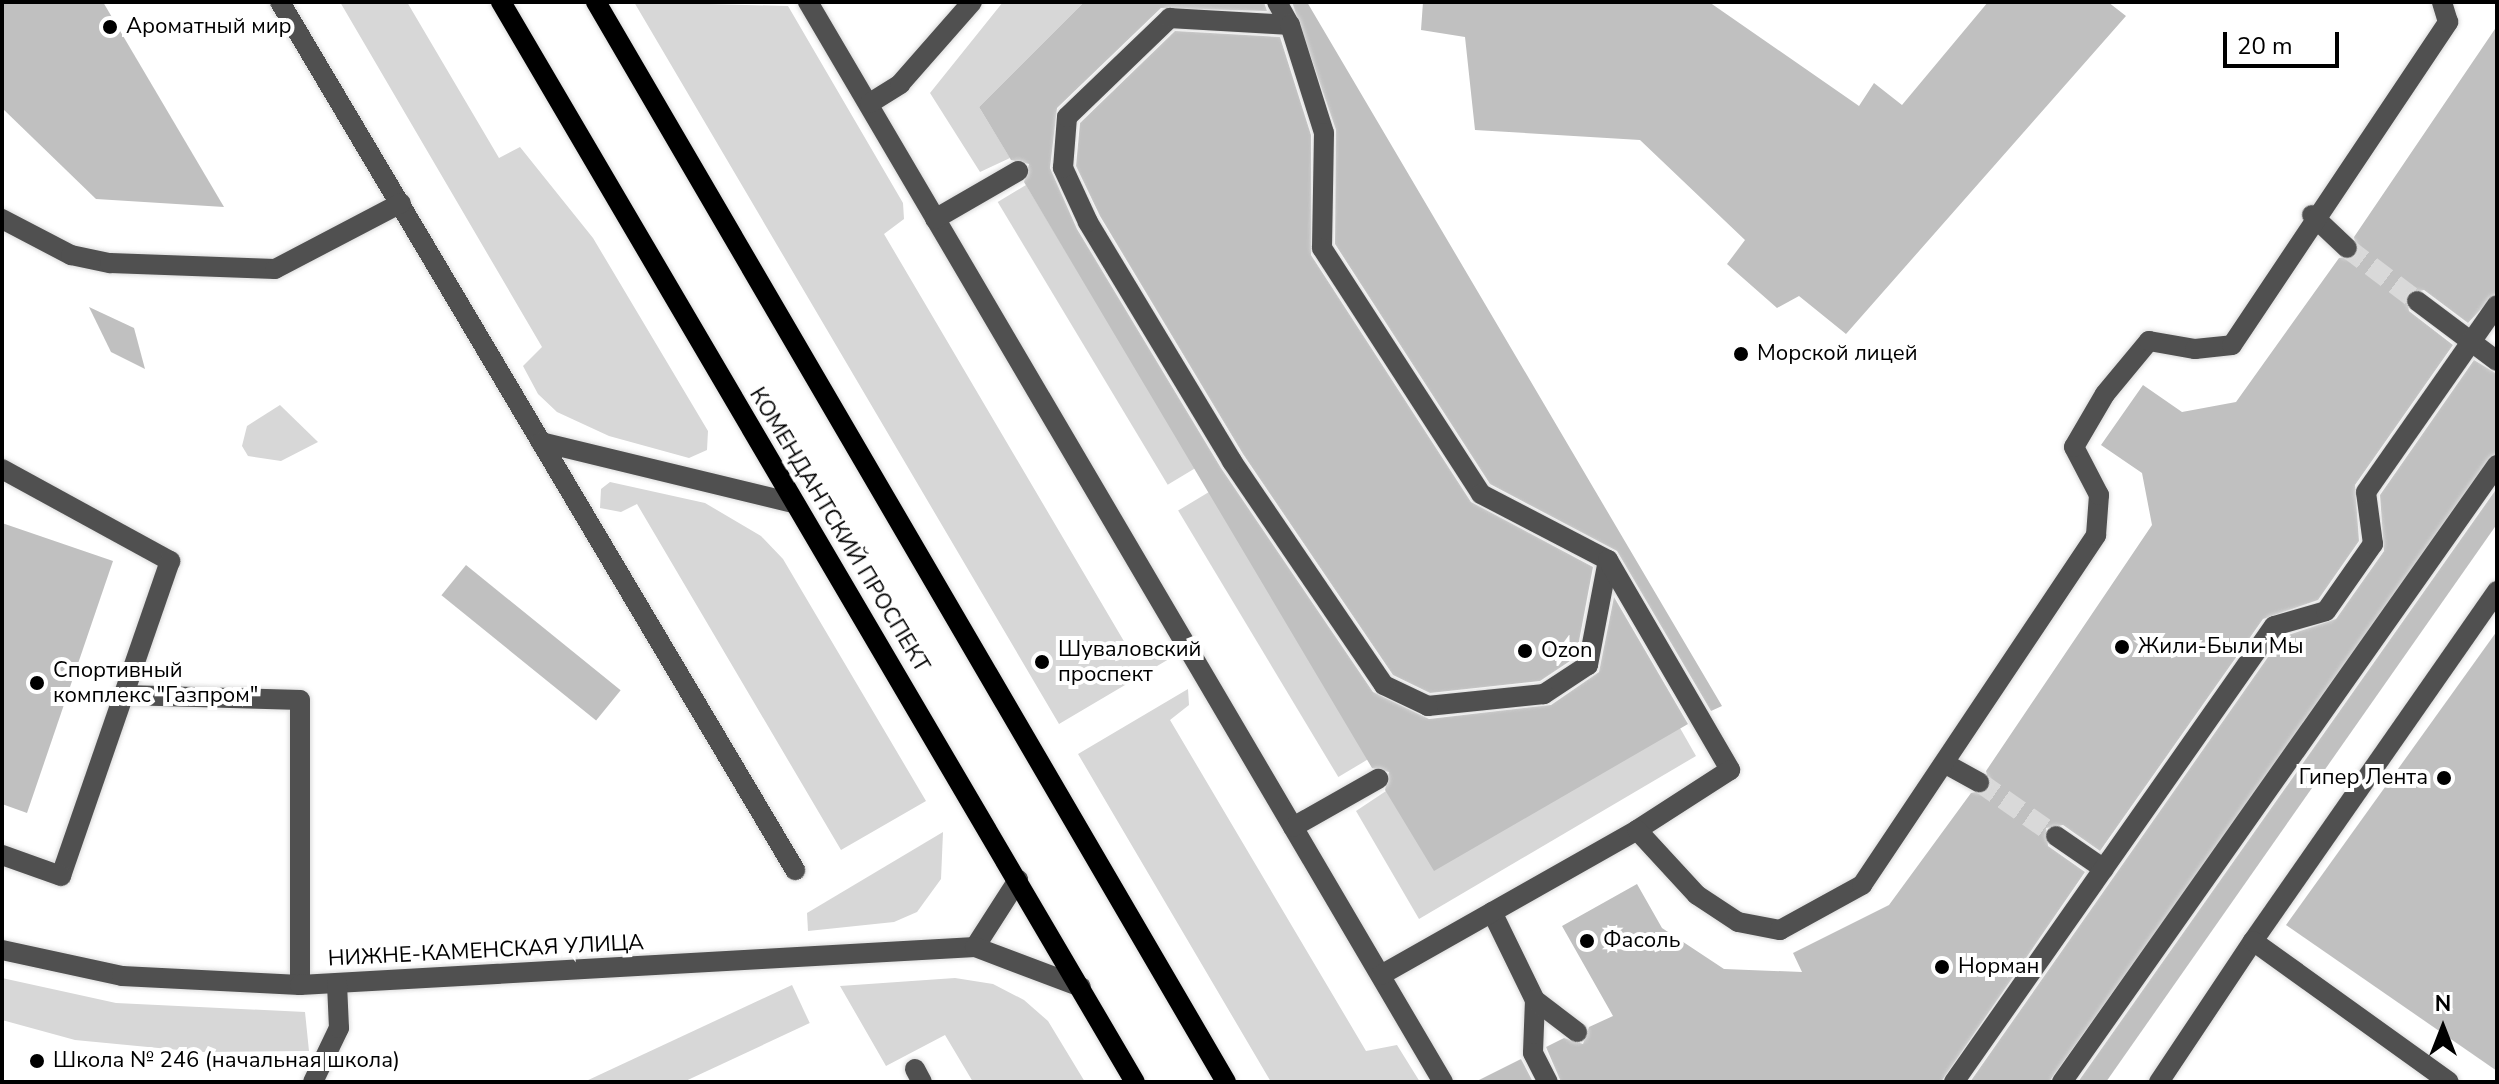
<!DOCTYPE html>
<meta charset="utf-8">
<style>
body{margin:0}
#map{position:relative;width:2499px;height:1084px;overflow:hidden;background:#fff;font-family:"Nunito Sans",sans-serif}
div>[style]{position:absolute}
.green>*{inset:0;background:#d7d7d7;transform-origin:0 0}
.building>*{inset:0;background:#c0c0c0;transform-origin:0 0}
.minor-tunnel>*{height:20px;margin-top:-10px;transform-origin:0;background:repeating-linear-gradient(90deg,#d9d9d9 0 20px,transparent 0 30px)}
.roads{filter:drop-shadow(0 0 2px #dbdbdb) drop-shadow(0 0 2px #dbdbdb)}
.minor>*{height:20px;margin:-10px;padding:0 10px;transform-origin:10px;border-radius:10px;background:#505050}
.major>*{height:20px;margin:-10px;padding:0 10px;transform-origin:10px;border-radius:10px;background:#000}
.dots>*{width:22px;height:22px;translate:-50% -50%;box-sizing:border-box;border:4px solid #fff;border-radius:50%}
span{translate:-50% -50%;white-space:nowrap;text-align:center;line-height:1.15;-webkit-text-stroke:8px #fff;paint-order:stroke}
.poi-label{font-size:22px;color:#000}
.left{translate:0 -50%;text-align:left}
.right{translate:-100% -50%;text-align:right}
.street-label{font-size:22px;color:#000}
.frame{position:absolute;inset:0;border:4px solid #000;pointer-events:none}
.north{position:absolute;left:2403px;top:988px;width:80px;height:80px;-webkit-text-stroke:6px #fff;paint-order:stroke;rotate:0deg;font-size:22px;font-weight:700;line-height:32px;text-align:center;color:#000}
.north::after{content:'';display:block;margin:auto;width:28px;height:36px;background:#000;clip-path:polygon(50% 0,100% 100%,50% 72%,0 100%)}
.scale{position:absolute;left:2223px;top:32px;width:116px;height:36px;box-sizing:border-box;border:4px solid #000;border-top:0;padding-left:10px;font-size:24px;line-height:28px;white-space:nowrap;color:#000;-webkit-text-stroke:6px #fff;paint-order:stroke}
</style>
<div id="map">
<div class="green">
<i style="clip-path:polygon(340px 2px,407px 2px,499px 158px,520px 147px,593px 238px,708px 431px,707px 450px,689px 458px,609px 436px,557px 412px,538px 394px,523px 366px,542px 347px)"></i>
<i style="clip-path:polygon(634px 2px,788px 6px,903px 203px,904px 219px,884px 234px,1135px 660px,1156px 651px,1169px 659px,1059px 724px)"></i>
<i style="clip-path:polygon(1003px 2px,1084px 2px,979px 107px,1010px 158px,980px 172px,930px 93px)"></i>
<i style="left:1026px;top:185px;width:330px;height:33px;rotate:59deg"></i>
<i style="clip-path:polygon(280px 405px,318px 442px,281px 461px,248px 456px,242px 446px,247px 426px)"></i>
<i style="clip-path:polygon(610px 482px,705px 503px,761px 536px,783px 559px,926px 801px,841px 850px,637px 504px,621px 512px,600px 508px,601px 489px)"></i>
<i style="left:1209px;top:492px;width:311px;height:36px;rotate:59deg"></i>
<i style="clip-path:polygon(1188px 689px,1189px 705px,1170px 720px,1366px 1051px,1397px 1045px,1420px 1082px,1271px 1082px,1078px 754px)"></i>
<i style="clip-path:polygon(1680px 728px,1696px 756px,1419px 919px,1356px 811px,1386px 791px)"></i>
<i style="clip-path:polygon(943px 832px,941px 879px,917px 912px,894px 922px,808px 931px,807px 913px)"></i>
<i style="clip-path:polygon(2px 978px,116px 1003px,305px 1012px,309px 1051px,200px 1052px,75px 1040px,2px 1020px)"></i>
<i style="clip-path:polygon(955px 978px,993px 984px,1024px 1000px,1048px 1021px,1085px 1082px,973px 1082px,945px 1035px,886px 1066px,840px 986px)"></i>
<i style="left:792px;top:985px;width:42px;height:401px;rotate:65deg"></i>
</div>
<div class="building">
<i style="clip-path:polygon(2px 2px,103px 2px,224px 207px,96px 199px,2px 108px)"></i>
<i style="clip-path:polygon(1084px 2px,1264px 2px,1267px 11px,1161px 8px,1057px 108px,1050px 168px,1077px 229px,1221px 468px,1373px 692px,1429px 719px,1551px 705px,1599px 672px,1614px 597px,1688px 724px,1434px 871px,1385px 790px,1389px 772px,1372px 768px,1024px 182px,1029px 164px,1011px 160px,979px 107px)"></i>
<i style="clip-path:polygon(1292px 2px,1307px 2px,1722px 706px,1711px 711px,1617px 551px,1490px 484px,1335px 244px,1336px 130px)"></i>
<i style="clip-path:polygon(1423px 2px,1709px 2px,1859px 106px,1874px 83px,1902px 105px,1988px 2px,2108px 2px,2126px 16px,1846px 334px,1799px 296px,1777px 308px,1727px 264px,1745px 240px,1640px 140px,1475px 130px,1465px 37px,1421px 30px)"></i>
<i style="clip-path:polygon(2497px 26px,2497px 292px,2468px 323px,2424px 290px,2406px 294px,2409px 311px,2453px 345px,2355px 485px,2359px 541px,2318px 600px,2263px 619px,2100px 851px,2063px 825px,2046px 828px,2048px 846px,2085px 872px,1941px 1082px,1561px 1082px,1546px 1047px,1564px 1038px,1583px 1044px,1589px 1027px,1613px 1016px,1562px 926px,1637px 884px,1662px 928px,1724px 969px,1802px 972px,1793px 953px,1889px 905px,1971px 793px,1990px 789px,1986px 771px,2152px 525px,2142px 473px,2101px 445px,2143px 385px,2182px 412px,2236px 402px,2339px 258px,2357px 256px,2354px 237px)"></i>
<i style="clip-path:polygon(1175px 31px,1280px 37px,1311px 135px,1311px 255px,1471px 502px,1593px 567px,1576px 657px,1540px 681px,1430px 693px,1393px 675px,1243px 454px,1100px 216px,1076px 166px,1080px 123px)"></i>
<i style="clip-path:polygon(89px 307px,134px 328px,145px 369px,111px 352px)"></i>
<i style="clip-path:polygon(2474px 360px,2497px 374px,2497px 452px,2049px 1082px,1970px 1082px,2282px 637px,2336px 619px,2384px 551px,2380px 495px)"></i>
<i style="clip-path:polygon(2497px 488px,2497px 524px,2106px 1082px,2078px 1082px)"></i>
<i style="clip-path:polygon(2px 523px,113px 561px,27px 813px,2px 804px)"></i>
<i style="left:466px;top:565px;width:199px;height:39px;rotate:39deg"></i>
<i style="clip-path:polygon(2497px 631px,2497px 1071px,2286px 925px)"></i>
<i style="clip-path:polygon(1521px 1059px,1533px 1082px,1475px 1082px)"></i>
</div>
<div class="minor-tunnel">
<i style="left:2347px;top:248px;width:88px;rotate:37.1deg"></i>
<i style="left:1979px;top:782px;width:94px;rotate:35deg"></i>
</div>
<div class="roads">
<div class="minor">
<i style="left:280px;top:2px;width:512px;rotate:59.32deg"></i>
<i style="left:541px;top:442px;width:260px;rotate:13.6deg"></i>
<i style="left:808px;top:2px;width:1253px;rotate:59.55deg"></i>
<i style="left:1277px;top:2px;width:26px;rotate:61deg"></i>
<i style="left:870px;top:103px;width:36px;rotate:-32deg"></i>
<i style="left:900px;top:84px;width:109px;rotate:-48.7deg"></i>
<i style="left:2312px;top:215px;width:48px;rotate:43.3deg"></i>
<i style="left:2px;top:219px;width:78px;rotate:27.6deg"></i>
<i style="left:71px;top:255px;width:40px;rotate:12deg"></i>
<i style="left:110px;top:263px;width:165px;rotate:2.1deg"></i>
<i style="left:275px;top:269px;width:142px;rotate:-27.6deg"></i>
<i style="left:935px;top:219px;width:96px;rotate:-30deg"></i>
<i style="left:2417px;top:301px;width:100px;rotate:36.9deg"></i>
<i style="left:541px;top:442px;width:498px;rotate:59.3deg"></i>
<i style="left:2px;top:469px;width:192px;rotate:28.7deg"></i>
<i style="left:170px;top:561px;width:333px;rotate:109.1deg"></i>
<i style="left:61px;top:876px;width:63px;rotate:-160.4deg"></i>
<i style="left:1608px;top:560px;width:107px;rotate:100.8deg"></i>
<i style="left:1588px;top:665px;width:53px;rotate:146.6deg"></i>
<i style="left:1544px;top:694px;width:117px;rotate:174.1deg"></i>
<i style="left:1428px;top:706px;width:49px;rotate:-154.5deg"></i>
<i style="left:1384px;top:685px;width:271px;rotate:-124.2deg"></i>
<i style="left:1232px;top:461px;width:279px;rotate:-121.1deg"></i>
<i style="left:1088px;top:222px;width:60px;rotate:-114.8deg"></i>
<i style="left:1063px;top:168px;width:51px;rotate:-85.5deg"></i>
<i style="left:1067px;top:117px;width:143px;rotate:-43.9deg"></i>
<i style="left:1170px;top:18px;width:120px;rotate:3.3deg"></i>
<i style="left:1290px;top:25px;width:113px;rotate:72.5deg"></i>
<i style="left:1324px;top:133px;width:115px;rotate:91deg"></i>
<i style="left:1322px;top:248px;width:293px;rotate:57.1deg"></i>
<i style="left:1481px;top:494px;width:143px;rotate:27.5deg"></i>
<i style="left:1608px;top:560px;width:243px;rotate:59.8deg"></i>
<i style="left:1730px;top:770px;width:111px;rotate:147.2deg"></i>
<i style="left:126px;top:695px;width:174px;rotate:1.6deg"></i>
<i style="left:300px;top:700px;width:285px;rotate:90deg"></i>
<i style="left:1946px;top:764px;width:38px;rotate:29deg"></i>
<i style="left:1293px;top:827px;width:98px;rotate:-29.5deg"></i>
<i style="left:2056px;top:836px;width:58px;rotate:34.5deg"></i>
<i style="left:1492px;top:912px;width:98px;rotate:64deg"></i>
<i style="left:1535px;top:1000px;width:53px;rotate:92.2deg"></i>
<i style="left:1533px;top:1053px;width:33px;rotate:63deg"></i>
<i style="left:2253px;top:941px;width:427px;rotate:-55.1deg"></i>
<i style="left:975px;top:947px;width:80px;rotate:-57.3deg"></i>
<i style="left:2px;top:950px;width:123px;rotate:12.2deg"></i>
<i style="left:122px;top:976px;width:178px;rotate:2.9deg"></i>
<i style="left:300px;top:985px;width:676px;rotate:-3.22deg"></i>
<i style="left:975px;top:947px;width:113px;rotate:20.7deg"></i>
<i style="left:1381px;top:975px;width:294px;rotate:-29.5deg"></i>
<i style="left:1637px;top:830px;width:88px;rotate:47.3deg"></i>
<i style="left:1697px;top:895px;width:49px;rotate:33.4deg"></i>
<i style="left:1738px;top:922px;width:43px;rotate:10.8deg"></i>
<i style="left:1780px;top:930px;width:94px;rotate:-28.8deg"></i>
<i style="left:1862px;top:885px;width:421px;rotate:-56.2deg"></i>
<i style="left:2096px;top:535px;width:40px;rotate:-85.7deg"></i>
<i style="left:2099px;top:495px;width:54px;rotate:-117.5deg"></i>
<i style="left:2074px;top:447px;width:61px;rotate:-59.7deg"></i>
<i style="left:2105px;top:394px;width:69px;rotate:-50.3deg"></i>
<i style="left:2149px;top:341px;width:47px;rotate:9.9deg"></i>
<i style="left:2195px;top:349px;width:37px;rotate:-6deg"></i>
<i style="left:2232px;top:345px;width:389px;rotate:-56.2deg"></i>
<i style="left:2448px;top:22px;width:21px;rotate:-107deg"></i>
<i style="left:1535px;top:1000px;width:53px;rotate:37.3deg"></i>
<i style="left:915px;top:1069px;width:15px;rotate:62deg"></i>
<i style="left:313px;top:1082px;width:60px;rotate:-64.3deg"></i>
<i style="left:339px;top:1028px;width:44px;rotate:-92.6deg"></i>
<i style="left:1954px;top:1082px;width:557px;rotate:-54.94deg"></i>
<i style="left:2274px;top:626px;width:54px;rotate:-16.1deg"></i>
<i style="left:2326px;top:611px;width:82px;rotate:-55deg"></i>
<i style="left:2373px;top:544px;width:52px;rotate:-97.7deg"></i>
<i style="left:2366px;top:492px;width:228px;rotate:-55deg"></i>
<i style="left:2062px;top:1082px;width:755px;rotate:-54.82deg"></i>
<i style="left:2159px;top:1082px;width:169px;rotate:-56.3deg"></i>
<i style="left:2253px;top:941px;width:241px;rotate:35.7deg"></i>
</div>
<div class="major">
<i style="left:501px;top:2px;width:1252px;rotate:59.59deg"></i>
<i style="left:596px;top:2px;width:1250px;rotate:59.74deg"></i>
</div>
</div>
<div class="dots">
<i style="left:110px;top:27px;background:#000"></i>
<i style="left:1741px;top:354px;background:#000"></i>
<i style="left:2122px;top:647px;background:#000"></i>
<i style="left:1525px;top:651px;background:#000"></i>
<i style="left:1042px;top:662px;background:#000"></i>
<i style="left:37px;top:683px;background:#000"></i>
<i style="left:2444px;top:778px;background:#000"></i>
<i style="left:1587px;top:941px;background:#000"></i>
<i style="left:1942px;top:967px;background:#000"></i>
<i style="left:37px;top:1061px;background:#000"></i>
</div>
<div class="poi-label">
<span class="left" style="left:126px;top:27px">Ароматный мир</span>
<span class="left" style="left:1757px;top:354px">Морской лицей</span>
<span class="left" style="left:2138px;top:647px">Жили-Были Мы</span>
<span class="left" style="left:1058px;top:662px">Шуваловский<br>проспект</span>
<span class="left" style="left:1541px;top:651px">Ozon</span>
<span class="left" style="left:53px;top:683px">Спортивный<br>комплекс "Газпром"</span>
<span class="right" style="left:2428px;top:778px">Гипер Лента</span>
<span class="left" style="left:1603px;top:941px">Фасоль</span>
<span class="left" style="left:1958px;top:967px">Норман</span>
<span class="left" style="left:53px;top:1061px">Школа № 246 (начальная школа)</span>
</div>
<div class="street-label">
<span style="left:839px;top:530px;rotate:59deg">КОМЕНДАНТСКИЙ ПРОСПЕКТ</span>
<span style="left:486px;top:951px;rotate:-3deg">НИЖНЕ-КАМЕНСКАЯ УЛИЦА</span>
</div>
<div class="frame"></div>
<div class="north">N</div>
<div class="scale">20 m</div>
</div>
